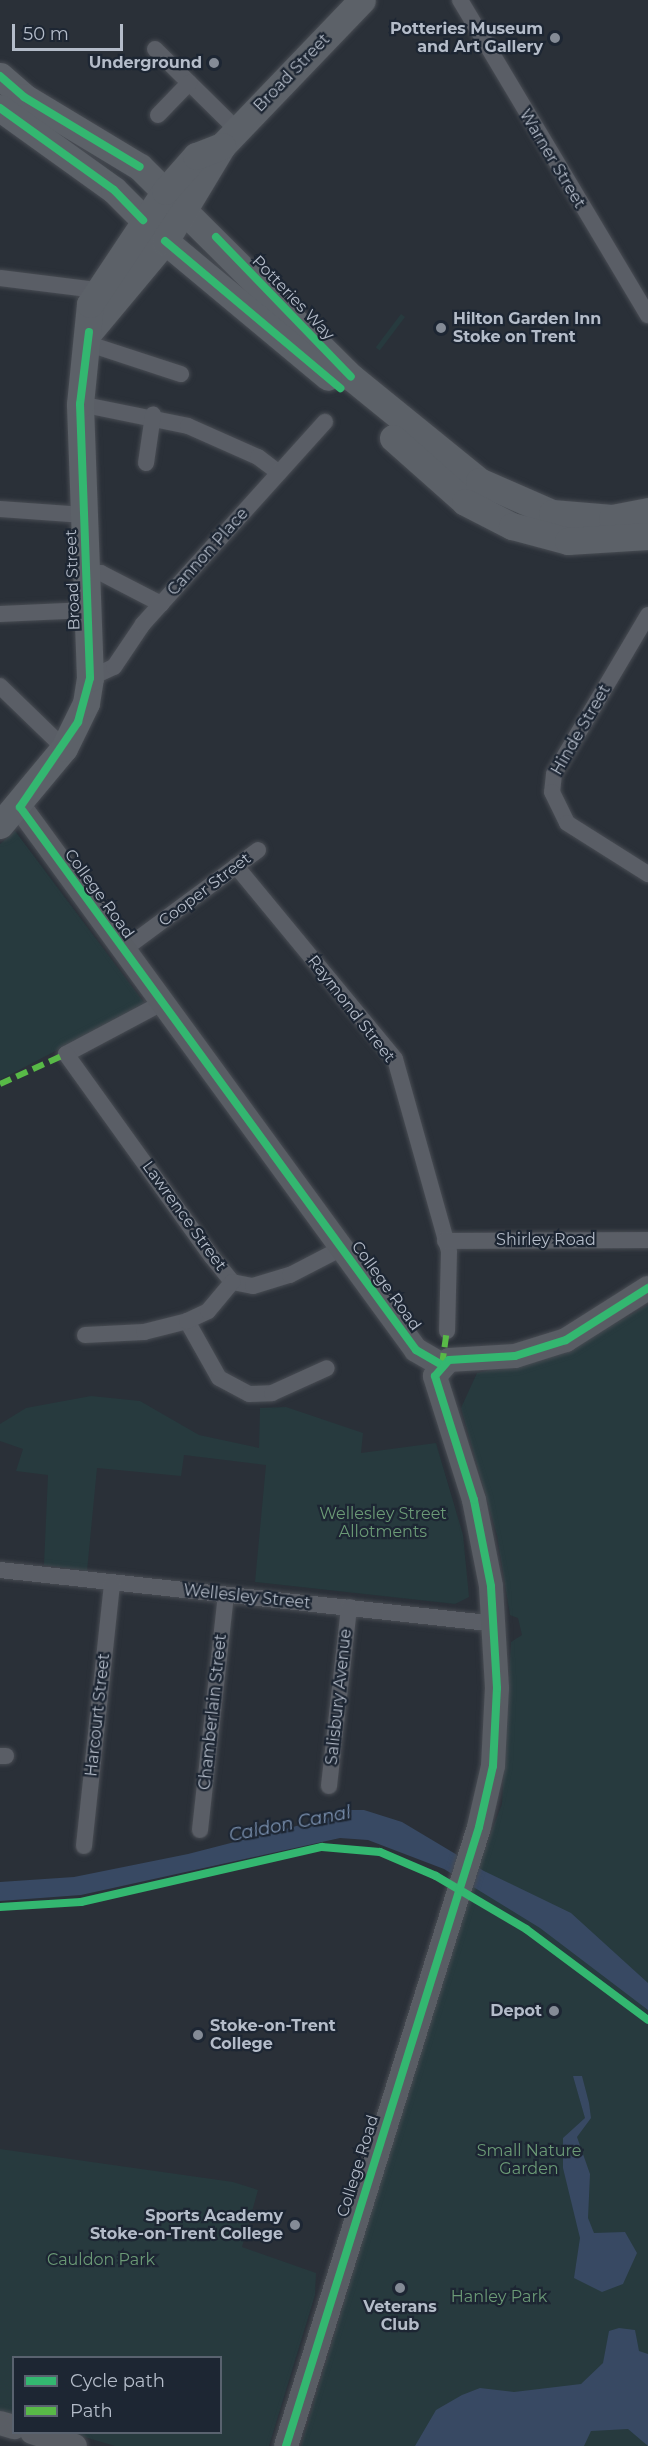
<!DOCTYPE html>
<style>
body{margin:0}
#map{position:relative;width:648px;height:2446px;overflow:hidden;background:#2a3038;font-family:Montserrat,sans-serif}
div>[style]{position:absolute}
.green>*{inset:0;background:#273a3e;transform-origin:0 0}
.water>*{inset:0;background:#384963}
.roads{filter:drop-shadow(0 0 2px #484c53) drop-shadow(0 0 2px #484c53)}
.street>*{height:16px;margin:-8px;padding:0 8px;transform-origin:8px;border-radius:8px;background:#5a5e66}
.secondary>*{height:24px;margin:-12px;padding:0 12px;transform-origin:12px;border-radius:12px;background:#595d64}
.primary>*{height:27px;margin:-13.5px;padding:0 13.5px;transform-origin:13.5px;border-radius:13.5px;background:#5c6168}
.quiet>*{height:6px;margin-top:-3px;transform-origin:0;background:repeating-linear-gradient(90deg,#58b947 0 12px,transparent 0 18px)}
.cycleway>*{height:8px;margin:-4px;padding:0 4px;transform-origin:4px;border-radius:4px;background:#33b770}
.dots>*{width:16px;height:16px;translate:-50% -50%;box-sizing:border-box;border:3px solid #1d2633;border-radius:50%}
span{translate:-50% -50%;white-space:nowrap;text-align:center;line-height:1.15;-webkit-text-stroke:4.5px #1d2633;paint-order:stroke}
.poi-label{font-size:16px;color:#b4bcc9;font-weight:700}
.right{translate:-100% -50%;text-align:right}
.left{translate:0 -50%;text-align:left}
.street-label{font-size:16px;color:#b4bcc9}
.park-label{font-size:16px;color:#6b9a76}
.water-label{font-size:18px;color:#7c92b1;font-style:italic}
.legend{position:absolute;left:12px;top:2356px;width:210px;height:78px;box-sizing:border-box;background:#1d2633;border:2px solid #59626f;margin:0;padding:8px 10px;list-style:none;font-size:18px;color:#b4bcc9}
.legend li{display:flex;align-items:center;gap:12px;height:30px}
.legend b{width:30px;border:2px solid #59626f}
.scale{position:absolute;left:12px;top:24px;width:111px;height:27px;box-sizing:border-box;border:3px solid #b4bcc9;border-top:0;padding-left:8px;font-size:18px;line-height:21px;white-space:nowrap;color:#b4bcc9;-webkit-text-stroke:4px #1d2633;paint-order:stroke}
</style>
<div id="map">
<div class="green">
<i style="left:401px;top:314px;width:5px;height:42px;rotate:37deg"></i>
<i style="clip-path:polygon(15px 831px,145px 1004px,0 1080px,0 844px)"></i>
<i style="clip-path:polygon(648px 1305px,648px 2446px,301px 2446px,463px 1906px,502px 1804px,511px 1642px,522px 1635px,518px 1618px,510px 1615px,497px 1535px,461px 1408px,477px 1373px,559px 1355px)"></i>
<i style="clip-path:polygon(91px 1396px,140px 1401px,199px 1435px,259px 1448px,260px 1408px,286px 1407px,363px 1433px,361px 1453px,436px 1443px,463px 1535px,469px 1597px,455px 1604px,255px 1582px,266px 1465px,184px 1455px,181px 1476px,97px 1468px,87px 1571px,44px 1565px,48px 1475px,16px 1471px,23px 1449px,0 1441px,0 1424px,26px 1408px)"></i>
<i style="clip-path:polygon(0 2149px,233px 2182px,258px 2190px,242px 2247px,316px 2273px,315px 2295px,269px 2446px,115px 2446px,71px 2433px,220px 2432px,220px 2358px,14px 2358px,13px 2415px,0 2411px)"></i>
</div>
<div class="water">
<i style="clip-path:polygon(335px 1810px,364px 1810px,402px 1822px,484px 1871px,571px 1913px,648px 1983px,648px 2010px,540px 1928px,444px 1869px,368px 1840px,340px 1838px,81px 1895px,0 1901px,0 1882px,74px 1877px,188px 1854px,331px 1817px)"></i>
<i style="clip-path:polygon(573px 2076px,582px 2076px,589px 2103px,591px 2118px,577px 2137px,590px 2174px,588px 2218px,594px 2233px,625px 2232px,637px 2253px,623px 2284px,602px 2292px,574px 2278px,580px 2238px,563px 2168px,563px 2138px,585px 2118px)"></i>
<i style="clip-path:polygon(619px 2328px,635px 2330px,639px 2351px,648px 2354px,648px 2446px,628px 2429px,591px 2431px,584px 2446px,415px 2446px,436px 2410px,462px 2395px,480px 2388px,514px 2392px,581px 2384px,603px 2363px,609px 2331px)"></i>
</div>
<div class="roads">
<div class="street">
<i style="left:460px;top:0;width:367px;rotate:59.2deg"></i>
<i style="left:155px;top:49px;width:115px;rotate:44.6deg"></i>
<i style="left:158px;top:115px;width:45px;rotate:-45.9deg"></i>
<i style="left:0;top:278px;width:97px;rotate:7.1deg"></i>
<i style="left:86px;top:343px;width:100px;rotate:18.1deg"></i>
<i style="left:80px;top:404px;width:110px;rotate:11.5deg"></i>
<i style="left:188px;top:426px;width:77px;rotate:23.9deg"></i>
<i style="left:258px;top:457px;width:26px;rotate:37deg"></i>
<i style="left:146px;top:463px;width:49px;rotate:-81.7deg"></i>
<i style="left:0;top:509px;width:84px;rotate:4.1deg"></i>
<i style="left:87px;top:573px;width:14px"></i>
<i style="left:101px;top:573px;width:68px;rotate:27.3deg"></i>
<i style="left:0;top:614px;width:88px;rotate:-2.6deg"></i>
<i style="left:648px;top:615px;width:185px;rotate:120.6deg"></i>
<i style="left:554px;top:774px;width:18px;rotate:96deg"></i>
<i style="left:552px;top:792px;width:34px;rotate:64deg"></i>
<i style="left:567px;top:823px;width:96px;rotate:32.2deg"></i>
<i style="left:90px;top:678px;width:26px;rotate:-25deg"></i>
<i style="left:114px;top:667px;width:52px;rotate:-56deg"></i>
<i style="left:143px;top:624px;width:272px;rotate:-48deg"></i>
<i style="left:0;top:686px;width:89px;rotate:44.1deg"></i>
<i style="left:236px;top:866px;width:250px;rotate:50.5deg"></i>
<i style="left:395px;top:1059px;width:199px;rotate:74.3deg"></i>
<i style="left:449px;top:1251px;width:80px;rotate:91.4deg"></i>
<i style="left:123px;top:950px;width:168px;rotate:-36.5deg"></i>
<i style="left:162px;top:1003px;width:109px;rotate:152deg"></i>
<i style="left:66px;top:1054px;width:250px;rotate:54.3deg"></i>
<i style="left:212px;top:1257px;width:32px;rotate:51deg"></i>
<i style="left:232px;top:1282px;width:21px;rotate:11deg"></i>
<i style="left:253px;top:1286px;width:39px;rotate:-17deg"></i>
<i style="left:290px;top:1275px;width:59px;rotate:-27.4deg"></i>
<i style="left:445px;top:1241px;width:203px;rotate:-0.3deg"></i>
<i style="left:187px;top:1321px;width:65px;rotate:60.7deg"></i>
<i style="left:219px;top:1378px;width:34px;rotate:28deg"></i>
<i style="left:249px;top:1394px;width:23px;rotate:-2deg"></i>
<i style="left:272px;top:1393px;width:60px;rotate:-24.4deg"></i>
<i style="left:85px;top:1335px;width:59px;rotate:-2.9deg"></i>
<i style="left:144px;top:1332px;width:44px;rotate:-14.3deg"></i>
<i style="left:187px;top:1321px;width:23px;rotate:-25deg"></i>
<i style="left:208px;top:1311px;width:38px;rotate:-50deg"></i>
<i style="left:0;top:1570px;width:497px;rotate:6.2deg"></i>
<i style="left:0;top:1756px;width:6px"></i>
<i style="left:329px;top:1786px;width:180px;rotate:-83.6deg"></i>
<i style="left:200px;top:1830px;width:236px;rotate:-83.7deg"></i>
<i style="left:84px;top:1846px;width:264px;rotate:-83.9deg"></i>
</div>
<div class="secondary">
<i style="left:20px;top:807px;width:672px;rotate:53.9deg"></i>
<i style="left:416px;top:1350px;width:30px;rotate:30deg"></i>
<i style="left:0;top:2423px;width:15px;rotate:16deg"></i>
<i style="left:32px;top:2432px;width:45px;rotate:18deg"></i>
<i style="left:286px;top:2446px;width:648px;rotate:-72.68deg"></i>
<i style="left:479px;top:1827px;width:63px;rotate:-77.1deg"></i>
<i style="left:493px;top:1766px;width:78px;rotate:-87.1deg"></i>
<i style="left:497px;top:1688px;width:102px;rotate:-93.4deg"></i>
<i style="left:491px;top:1586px;width:88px;rotate:-101.2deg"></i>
<i style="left:474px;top:1500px;width:130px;rotate:-107.5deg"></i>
<i style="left:435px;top:1376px;width:21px;rotate:-49deg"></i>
<i style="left:449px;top:1360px;width:66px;rotate:-3.5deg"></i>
<i style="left:515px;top:1356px;width:53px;rotate:-17.4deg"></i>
<i style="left:566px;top:1340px;width:97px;rotate:-32.4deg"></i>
</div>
<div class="primary">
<i style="left:0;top:76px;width:32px;rotate:41deg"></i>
<i style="left:24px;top:97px;width:135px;rotate:31.1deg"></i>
<i style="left:140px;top:167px;width:298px;rotate:44.9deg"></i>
<i style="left:351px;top:377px;width:165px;rotate:39.1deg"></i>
<i style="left:479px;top:481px;width:80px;rotate:23.7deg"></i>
<i style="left:552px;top:513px;width:60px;rotate:4.8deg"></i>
<i style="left:612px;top:518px;width:37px;rotate:-11deg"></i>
<i style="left:0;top:108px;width:140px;rotate:35.7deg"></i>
<i style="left:114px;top:190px;width:72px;rotate:45deg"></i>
<i style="left:165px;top:241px;width:212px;rotate:39.8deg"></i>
<i style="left:89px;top:332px;width:119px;rotate:-50.1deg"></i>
<i style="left:165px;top:241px;width:111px;rotate:-59deg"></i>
<i style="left:222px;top:146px;width:202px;rotate:-46.2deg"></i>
<i style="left:393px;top:438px;width:96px;rotate:41.6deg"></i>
<i style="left:465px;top:502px;width:53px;rotate:27.1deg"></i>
<i style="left:512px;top:526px;width:58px;rotate:15deg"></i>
<i style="left:568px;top:541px;width:80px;rotate:-3.6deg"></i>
<i style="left:0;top:825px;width:100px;rotate:-50.3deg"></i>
<i style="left:64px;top:748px;width:50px;rotate:-63.9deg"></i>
<i style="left:86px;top:703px;width:25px;rotate:-81deg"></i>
<i style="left:90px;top:678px;width:274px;rotate:-92.1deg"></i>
<i style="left:80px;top:404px;width:100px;rotate:-84.3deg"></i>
<i style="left:90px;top:304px;width:136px;rotate:-56.4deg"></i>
<i style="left:165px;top:191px;width:47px;rotate:-48.5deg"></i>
<i style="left:196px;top:156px;width:28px;rotate:-21deg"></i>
</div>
</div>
<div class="quiet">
<i style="left:0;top:1084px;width:72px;rotate:-24.4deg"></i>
<i style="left:442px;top:1365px;width:34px;rotate:-82deg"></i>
</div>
<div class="cycleway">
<i style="left:0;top:76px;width:32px;rotate:41deg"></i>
<i style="left:24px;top:97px;width:135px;rotate:31.1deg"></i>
<i style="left:0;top:108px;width:140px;rotate:35.7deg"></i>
<i style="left:114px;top:190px;width:42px;rotate:46deg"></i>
<i style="left:216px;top:237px;width:194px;rotate:46deg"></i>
<i style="left:165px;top:241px;width:229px;rotate:40deg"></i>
<i style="left:89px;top:332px;width:73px;rotate:97.1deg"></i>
<i style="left:80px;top:404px;width:274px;rotate:87.9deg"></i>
<i style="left:90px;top:678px;width:46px;rotate:105.3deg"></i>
<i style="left:78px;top:722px;width:103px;rotate:124.3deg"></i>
<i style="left:20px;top:807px;width:672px;rotate:53.9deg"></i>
<i style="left:416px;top:1350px;width:30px;rotate:30deg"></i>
<i style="left:0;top:1907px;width:81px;rotate:-3.5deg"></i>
<i style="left:81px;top:1902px;width:247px;rotate:-12.9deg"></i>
<i style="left:322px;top:1847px;width:58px;rotate:4.9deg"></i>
<i style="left:380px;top:1852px;width:61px;rotate:23.2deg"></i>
<i style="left:436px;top:1876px;width:104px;rotate:30.5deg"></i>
<i style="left:526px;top:1929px;width:152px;rotate:36.7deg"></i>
<i style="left:286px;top:2446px;width:648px;rotate:-72.68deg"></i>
<i style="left:479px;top:1827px;width:63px;rotate:-77.1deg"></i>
<i style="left:493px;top:1766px;width:78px;rotate:-87.1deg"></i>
<i style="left:497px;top:1688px;width:102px;rotate:-93.4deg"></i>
<i style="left:491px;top:1586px;width:88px;rotate:-101.2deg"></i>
<i style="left:474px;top:1500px;width:130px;rotate:-107.5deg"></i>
<i style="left:435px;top:1376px;width:21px;rotate:-49deg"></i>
<i style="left:449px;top:1360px;width:66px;rotate:-3.5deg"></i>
<i style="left:515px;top:1356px;width:53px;rotate:-17.4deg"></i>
<i style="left:566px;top:1340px;width:97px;rotate:-32.4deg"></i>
</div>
<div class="dots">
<i style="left:555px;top:38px;background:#848b96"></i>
<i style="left:214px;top:63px;background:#848b96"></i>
<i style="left:441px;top:328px;background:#848b96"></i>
<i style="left:554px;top:2011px;background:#848b96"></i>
<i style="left:198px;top:2035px;background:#848b96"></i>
<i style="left:295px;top:2225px;background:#848b96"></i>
<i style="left:400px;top:2288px;background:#848b96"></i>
</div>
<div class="poi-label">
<span class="right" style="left:543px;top:38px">Potteries Museum<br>and Art Gallery</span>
<span class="right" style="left:202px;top:63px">Underground</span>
<span class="left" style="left:453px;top:328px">Hilton Garden Inn<br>Stoke on Trent</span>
<span class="right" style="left:542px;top:2011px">Depot</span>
<span class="left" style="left:210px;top:2035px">Stoke-on-Trent<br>College</span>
<span class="right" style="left:283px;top:2225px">Sports Academy<br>Stoke-on-Trent College</span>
<span style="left:400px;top:2316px">Veterans<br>Club</span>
</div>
<div class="street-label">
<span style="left:292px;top:73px;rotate:-46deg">Broad Street</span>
<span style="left:552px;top:159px;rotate:59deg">Warner Street</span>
<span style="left:293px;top:298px;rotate:46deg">Potteries Way</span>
<span style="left:208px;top:552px;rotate:-48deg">Cannon Place</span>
<span style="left:73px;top:580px;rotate:-92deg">Broad Street</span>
<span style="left:581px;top:730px;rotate:-60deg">Hinde Street</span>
<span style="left:205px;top:890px;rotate:-37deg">Cooper Street</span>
<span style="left:99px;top:894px;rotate:54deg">College Road</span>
<span style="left:351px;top:1009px;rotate:52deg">Raymond Street</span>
<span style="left:184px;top:1216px;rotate:54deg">Lawrence Street</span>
<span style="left:546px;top:1240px">Shirley Road</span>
<span style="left:386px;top:1286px;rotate:54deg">College Road</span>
<span style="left:247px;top:1597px;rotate:6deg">Wellesley Street</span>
<span style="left:339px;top:1697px;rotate:-84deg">Salisbury Avenue</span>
<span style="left:213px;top:1712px;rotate:-84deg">Chamberlain Street</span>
<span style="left:98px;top:1715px;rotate:-84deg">Harcourt Street</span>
<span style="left:358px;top:2166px;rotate:-73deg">College Road</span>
</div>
<div class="park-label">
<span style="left:383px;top:1523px">Wellesley Street<br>Allotments</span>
<span style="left:529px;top:2160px">Small Nature<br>Garden</span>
<span style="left:101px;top:2260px">Cauldon Park</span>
<span style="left:499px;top:2297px">Hanley Park</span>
</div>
<div class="water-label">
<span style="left:290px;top:1824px;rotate:-11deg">Caldon Canal</span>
</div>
<ul class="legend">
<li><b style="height:8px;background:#33b770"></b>Cycle path</li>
<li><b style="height:8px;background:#58b947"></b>Path</li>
</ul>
<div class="scale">50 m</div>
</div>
